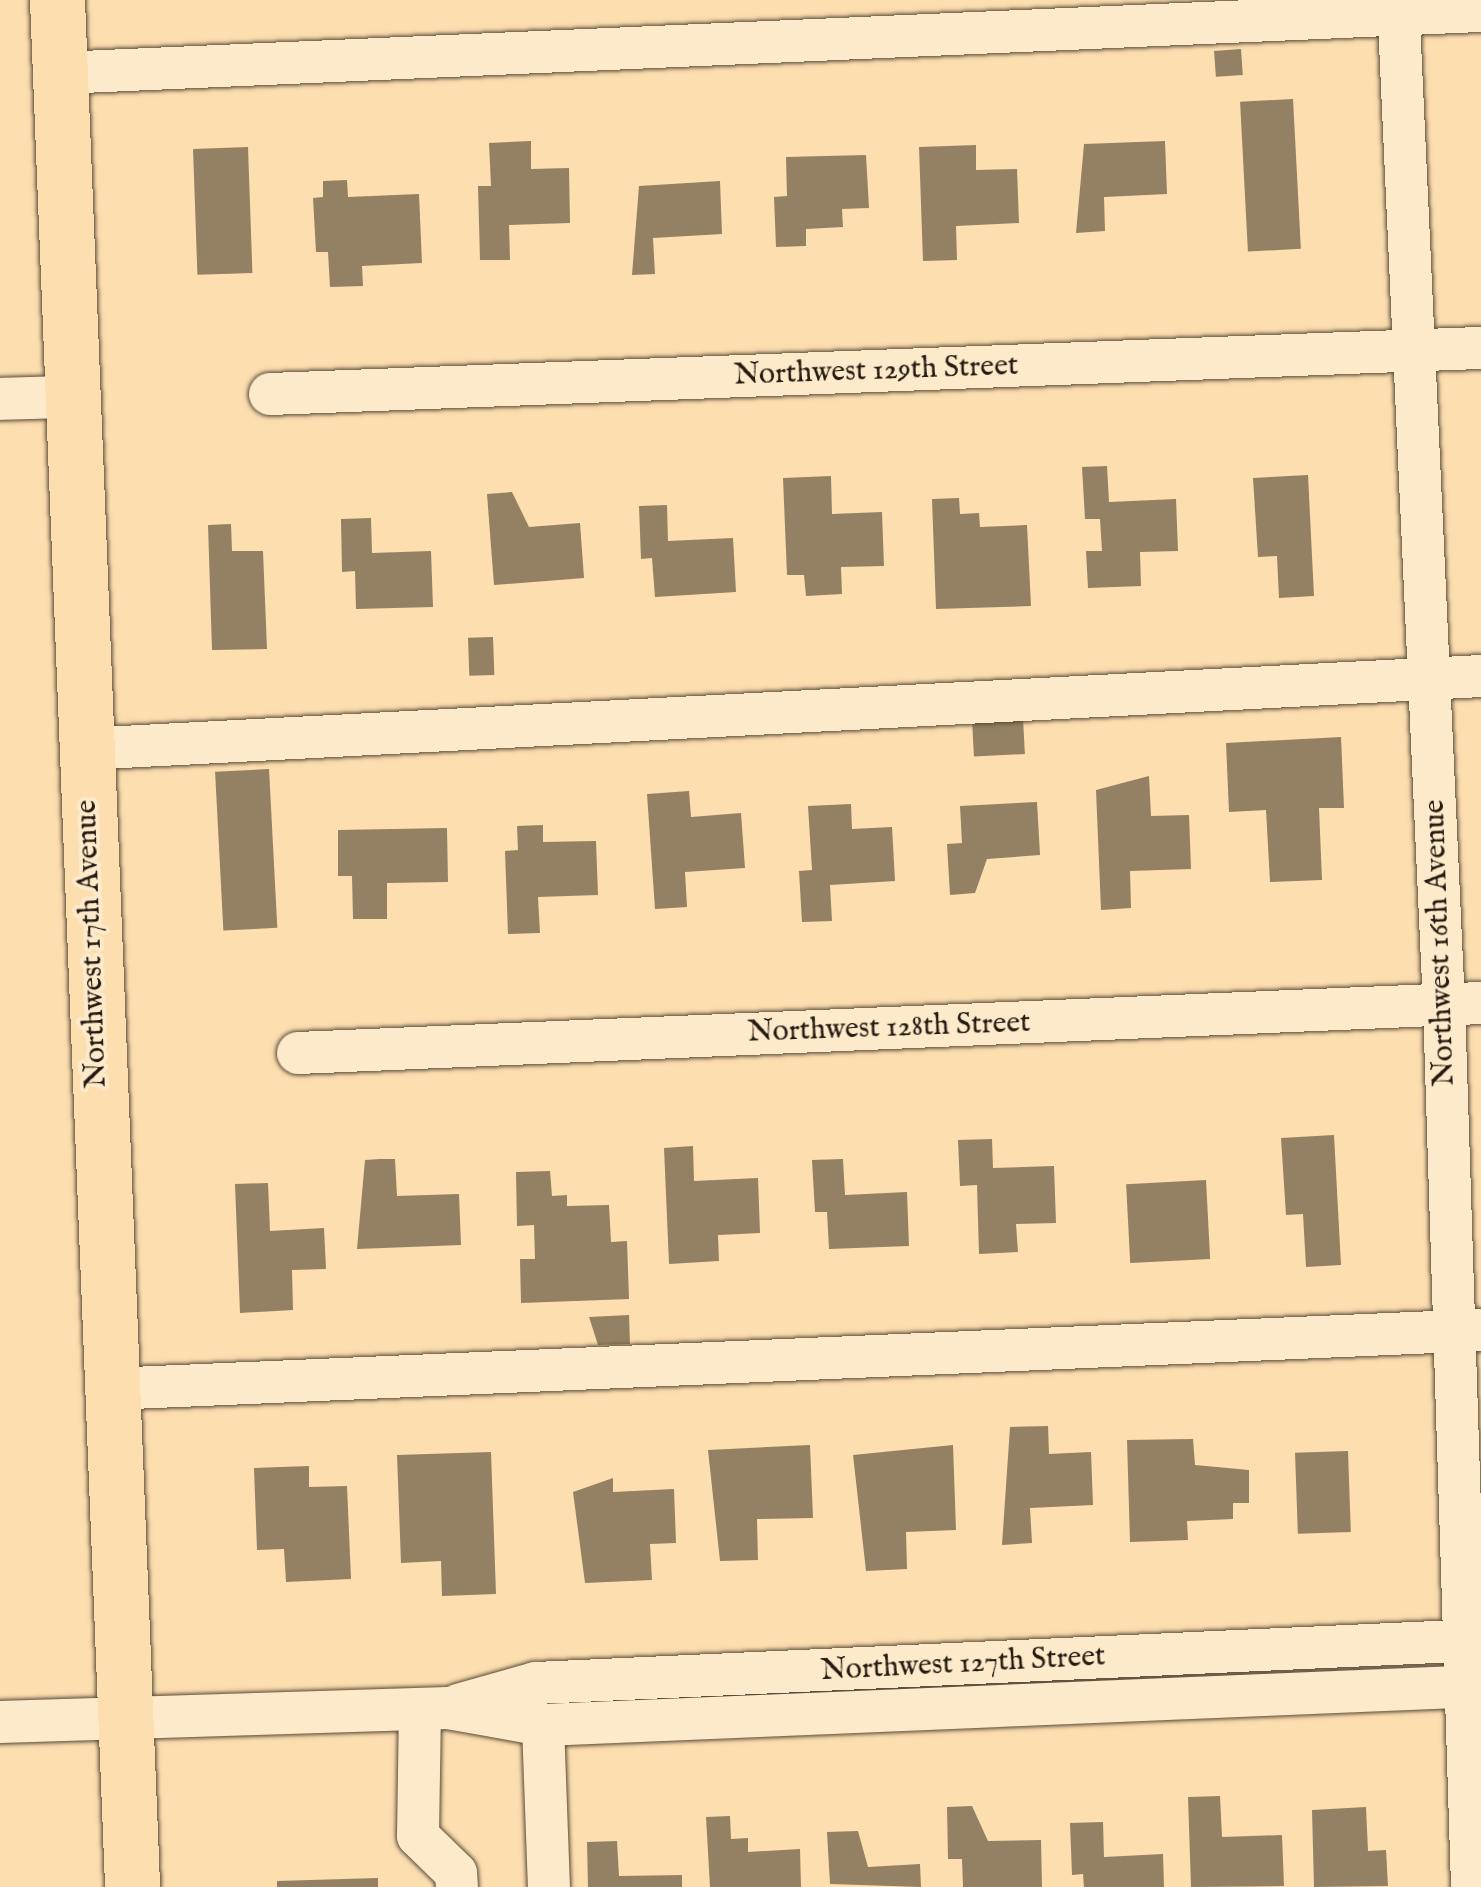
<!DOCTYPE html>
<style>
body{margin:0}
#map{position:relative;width:1481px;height:1887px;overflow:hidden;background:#fcdeaf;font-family:"IM FELL English",serif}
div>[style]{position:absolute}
.building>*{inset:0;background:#948063;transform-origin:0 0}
.roads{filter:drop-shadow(0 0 2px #5a4b38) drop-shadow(0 0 2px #5a4b38)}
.minor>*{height:42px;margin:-21px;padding:0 21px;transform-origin:21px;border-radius:21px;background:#fdeacb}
.major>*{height:55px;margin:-27.5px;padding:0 27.5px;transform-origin:27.5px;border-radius:27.5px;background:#fcdeaf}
span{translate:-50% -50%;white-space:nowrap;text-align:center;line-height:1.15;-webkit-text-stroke:8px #fdeacb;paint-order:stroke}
.street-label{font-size:30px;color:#241a10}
</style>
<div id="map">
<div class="building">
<i style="left:1241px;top:49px;width:26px;height:27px;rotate:86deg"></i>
<i style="left:1293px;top:99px;width:150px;height:53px;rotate:87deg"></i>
<i style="clip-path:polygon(531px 141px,531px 169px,569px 168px,570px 223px,509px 225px,510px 260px,480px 260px,478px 186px,491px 186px,489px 143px)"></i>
<i style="clip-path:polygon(1165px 141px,1167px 194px,1104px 197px,1105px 231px,1076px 233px,1084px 144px)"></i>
<i style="clip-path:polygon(976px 145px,976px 170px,1017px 169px,1019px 223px,956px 226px,957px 260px,923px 261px,919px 147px)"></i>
<i style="left:248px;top:147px;width:126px;height:55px;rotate:88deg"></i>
<i style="clip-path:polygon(866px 155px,869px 208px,842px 209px,843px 227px,806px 229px,806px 246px,776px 247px,774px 197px,787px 196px,786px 157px)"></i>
<i style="clip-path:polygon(347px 180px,348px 197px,419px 194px,422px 263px,362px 266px,363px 286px,330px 287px,328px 252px,316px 252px,313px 198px,323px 197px,323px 181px)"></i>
<i style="clip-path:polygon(720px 181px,722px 234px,653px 238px,655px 274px,632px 275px,639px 186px)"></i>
<i style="clip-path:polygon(1107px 466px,1109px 502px,1176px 499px,1178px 551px,1140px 552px,1141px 586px,1088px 588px,1086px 551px,1102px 551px,1100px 519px,1085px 519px,1082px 467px)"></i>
<i style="clip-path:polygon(1308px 475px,1314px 596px,1279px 598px,1277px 556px,1258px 557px,1253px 478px)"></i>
<i style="clip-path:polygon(831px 476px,832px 514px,882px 512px,884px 566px,841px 567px,842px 594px,806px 596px,804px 575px,787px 575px,783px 478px)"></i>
<i style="clip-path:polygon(512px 492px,529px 527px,580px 523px,584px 578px,494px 585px,487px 494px)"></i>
<i style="clip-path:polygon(959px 498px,960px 514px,979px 513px,980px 527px,1027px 525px,1031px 606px,936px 609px,932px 499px)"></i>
<i style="clip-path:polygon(667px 505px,668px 541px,733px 538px,736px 592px,655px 597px,652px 558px,641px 559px,639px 506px)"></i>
<i style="clip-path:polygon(371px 518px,372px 553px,431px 551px,433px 607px,356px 609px,355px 571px,342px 572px,341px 519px)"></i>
<i style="clip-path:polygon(231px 524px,232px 551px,263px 551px,267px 649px,212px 650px,208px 525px)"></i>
<i style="left:493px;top:637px;width:38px;height:25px;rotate:88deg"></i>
<i style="left:1023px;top:718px;width:36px;height:51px;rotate:87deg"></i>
<i style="clip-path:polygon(1341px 737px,1344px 808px,1319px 808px,1322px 880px,1270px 882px,1266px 810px,1229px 812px,1226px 743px)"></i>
<i style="left:269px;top:769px;width:159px;height:54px;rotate:87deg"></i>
<i style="clip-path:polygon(1149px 776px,1151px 816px,1189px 815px,1191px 869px,1130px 871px,1131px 908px,1101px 910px,1096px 790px)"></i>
<i style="clip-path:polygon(689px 791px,691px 817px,741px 813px,745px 868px,685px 872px,687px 907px,655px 909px,647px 794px)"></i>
<i style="clip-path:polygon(1037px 802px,1040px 855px,987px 859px,975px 893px,950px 895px,947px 844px,962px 843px,960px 806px)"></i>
<i style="clip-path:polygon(851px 804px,852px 829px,892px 827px,895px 881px,830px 885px,832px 921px,802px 922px,799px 871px,812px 870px,808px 806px)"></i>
<i style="clip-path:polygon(543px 825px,543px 842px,596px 841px,598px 895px,538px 897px,540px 933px,508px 934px,505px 851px,518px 850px,517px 826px)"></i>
<i style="clip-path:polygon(447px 828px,448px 882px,387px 883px,387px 919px,353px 919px,352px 876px,338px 876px,338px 830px)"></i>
<i style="clip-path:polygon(1334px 1135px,1341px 1265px,1306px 1267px,1303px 1214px,1286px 1215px,1281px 1138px)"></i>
<i style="clip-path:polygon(992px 1139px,993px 1168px,1054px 1166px,1056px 1223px,1016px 1224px,1018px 1252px,979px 1254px,977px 1185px,960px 1186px,958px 1140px)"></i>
<i style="clip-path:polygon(693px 1146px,694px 1181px,758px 1178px,760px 1233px,718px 1235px,719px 1261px,669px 1264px,664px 1148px)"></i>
<i style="clip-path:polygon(380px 1159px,395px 1159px,397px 1196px,459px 1194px,461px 1245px,357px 1249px,365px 1160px)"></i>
<i style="clip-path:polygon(843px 1159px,845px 1195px,907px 1192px,909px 1246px,829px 1249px,827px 1212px,815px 1212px,812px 1160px)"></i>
<i style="clip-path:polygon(550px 1171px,552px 1196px,567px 1195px,567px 1206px,609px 1205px,611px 1242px,627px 1241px,629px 1299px,521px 1303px,520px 1259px,535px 1259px,534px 1225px,517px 1226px,516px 1172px)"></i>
<i style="left:1206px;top:1180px;width:79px;height:80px;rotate:87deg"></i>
<i style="clip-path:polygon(268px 1183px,270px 1231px,324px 1228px,326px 1269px,292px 1270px,293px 1310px,240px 1313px,235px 1184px)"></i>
<i style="clip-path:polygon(629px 1315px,630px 1344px,598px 1345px,589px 1317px)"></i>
<i style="clip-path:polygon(1048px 1426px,1049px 1454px,1091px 1452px,1093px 1505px,1030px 1508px,1032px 1543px,1002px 1545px,1010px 1427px)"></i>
<i style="clip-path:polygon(1193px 1439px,1195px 1465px,1249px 1470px,1249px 1503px,1233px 1503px,1233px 1519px,1187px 1521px,1188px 1540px,1130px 1542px,1127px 1440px)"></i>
<i style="clip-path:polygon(810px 1445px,813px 1518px,757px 1519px,758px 1560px,720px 1561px,708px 1450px)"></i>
<i style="clip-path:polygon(953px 1445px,956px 1530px,906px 1532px,907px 1569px,866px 1571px,853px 1455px)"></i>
<i style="left:1348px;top:1451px;width:81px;height:53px;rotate:88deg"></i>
<i style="clip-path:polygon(491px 1452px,496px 1594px,442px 1596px,441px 1561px,401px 1563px,397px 1455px)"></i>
<i style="clip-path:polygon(309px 1466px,309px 1487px,347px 1486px,351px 1579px,286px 1582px,284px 1549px,257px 1550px,254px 1468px)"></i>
<i style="clip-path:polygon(613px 1478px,613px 1492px,674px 1489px,676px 1543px,650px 1544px,652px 1580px,585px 1583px,573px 1492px)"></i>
<i style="clip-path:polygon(1220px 1796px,1222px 1837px,1282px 1835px,1284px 1886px,1191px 1887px,1188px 1797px)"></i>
<i style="clip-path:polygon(972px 1806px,988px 1841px,1041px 1840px,1042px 1887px,963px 1887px,962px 1859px,948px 1859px,947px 1807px)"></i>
<i style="clip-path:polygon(1366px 1807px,1368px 1851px,1386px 1850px,1388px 1886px,1314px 1887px,1312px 1810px)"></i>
<i style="clip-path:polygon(730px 1816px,731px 1839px,748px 1838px,748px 1852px,800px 1849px,801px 1887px,710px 1887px,706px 1817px)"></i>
<i style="clip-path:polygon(1103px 1822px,1104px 1857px,1163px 1854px,1164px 1887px,1084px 1887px,1083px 1874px,1072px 1875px,1070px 1823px)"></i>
<i style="clip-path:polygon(858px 1831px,868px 1867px,920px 1864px,921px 1887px,830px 1884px,827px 1832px)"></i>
<i style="clip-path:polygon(617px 1841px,619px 1876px,682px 1875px,682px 1887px,588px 1887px,587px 1842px)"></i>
<i style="clip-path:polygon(378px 1878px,378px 1887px,277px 1887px,277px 1881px)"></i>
</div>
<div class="roads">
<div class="minor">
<i style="left:1398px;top:0;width:1006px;rotate:87.38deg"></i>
<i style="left:1444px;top:1005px;width:882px;rotate:88.18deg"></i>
<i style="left:59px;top:73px;width:1423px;rotate:-2.5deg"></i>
<i style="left:270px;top:394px;width:1212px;rotate:-2.18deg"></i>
<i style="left:0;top:399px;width:69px;rotate:-1.7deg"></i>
<i style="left:84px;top:749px;width:1399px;rotate:-2.99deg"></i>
<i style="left:298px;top:1053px;width:1184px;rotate:-2.42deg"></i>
<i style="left:109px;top:1389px;width:1373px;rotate:-2.46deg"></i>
<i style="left:458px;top:1705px;width:81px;rotate:-15.8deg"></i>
<i style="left:536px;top:1683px;width:946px;rotate:-2.61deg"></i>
<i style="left:420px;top:1709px;width:127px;rotate:90.9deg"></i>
<i style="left:418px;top:1836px;width:53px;rotate:44.2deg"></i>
<i style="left:456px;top:1873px;width:14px;rotate:86deg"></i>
<i style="left:0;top:1722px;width:448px;rotate:-1.8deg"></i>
<i style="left:448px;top:1708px;width:97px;rotate:10.1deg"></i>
<i style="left:543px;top:1725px;width:939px;rotate:-2.38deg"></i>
<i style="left:543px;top:1725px;width:162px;rotate:87.9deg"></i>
</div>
<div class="major">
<i style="left:57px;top:0;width:1888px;rotate:87.72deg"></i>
</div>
</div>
<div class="street-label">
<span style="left:876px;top:371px;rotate:-2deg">Northwest 129th Street</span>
<span style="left:1440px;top:943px;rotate:-92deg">Northwest 16th Avenue</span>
<span style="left:92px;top:944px;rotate:-92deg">Northwest 17th Avenue</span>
<span style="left:889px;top:1028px;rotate:-2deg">Northwest 128th Street</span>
<span style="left:963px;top:1664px;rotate:-3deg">Northwest 127th Street</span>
</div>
</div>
